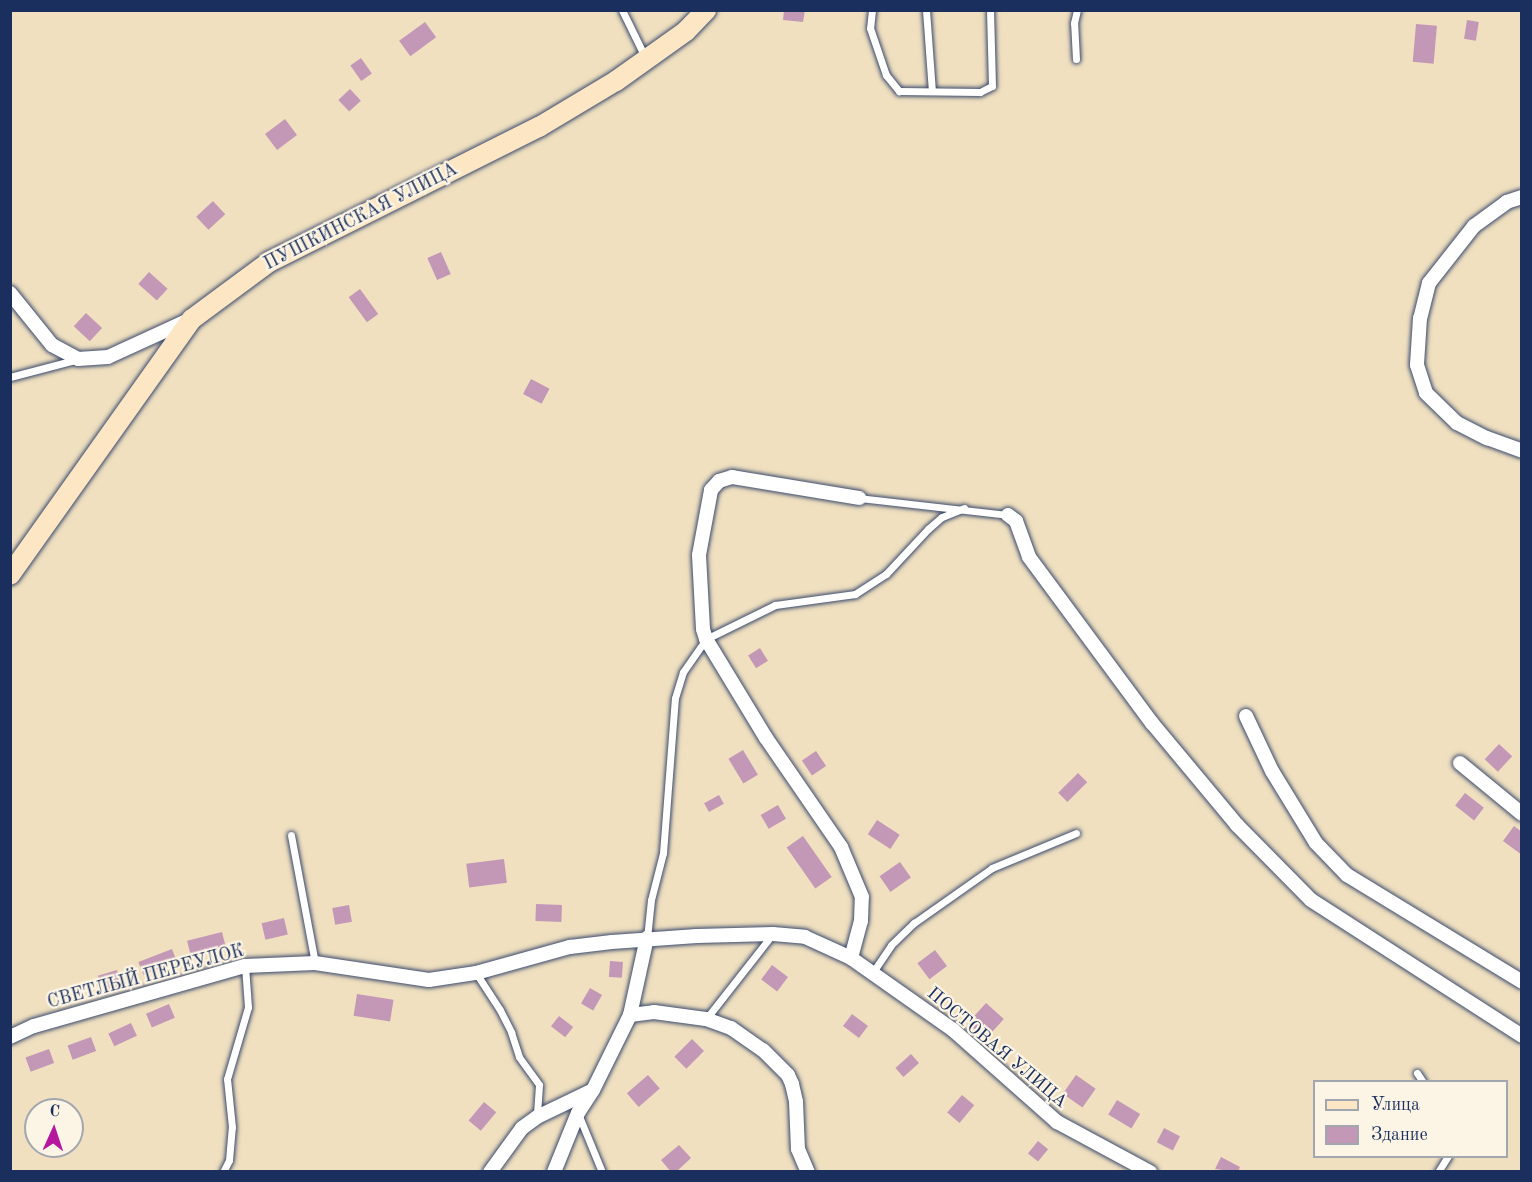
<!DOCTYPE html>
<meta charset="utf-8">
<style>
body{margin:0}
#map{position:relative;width:1532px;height:1182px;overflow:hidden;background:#f0e0c0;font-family:"Old Standard TT",serif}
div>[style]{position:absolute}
.building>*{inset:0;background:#c398b6;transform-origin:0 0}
.roads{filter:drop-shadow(0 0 2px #3b4a6d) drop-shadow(0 0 2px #3b4a6d)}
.lane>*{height:7px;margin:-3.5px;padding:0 3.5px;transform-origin:3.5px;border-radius:3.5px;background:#fff}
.street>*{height:14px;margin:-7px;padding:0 7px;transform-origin:7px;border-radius:7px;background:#fff}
.secondary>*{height:20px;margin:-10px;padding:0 10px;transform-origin:10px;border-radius:10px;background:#fce6c4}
span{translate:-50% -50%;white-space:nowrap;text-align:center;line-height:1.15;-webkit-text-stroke:4.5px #fcf5e5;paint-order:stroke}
.street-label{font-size:18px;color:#1b2f5e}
.frame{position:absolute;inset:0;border:12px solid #1b2f5e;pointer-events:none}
.legend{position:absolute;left:1313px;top:1080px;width:195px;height:78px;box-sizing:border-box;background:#fcf5e5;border:2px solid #a2a6af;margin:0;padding:8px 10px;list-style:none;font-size:18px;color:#1b2f5e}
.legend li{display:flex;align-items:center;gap:12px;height:30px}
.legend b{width:30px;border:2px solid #a2a6af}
.north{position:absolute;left:24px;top:1098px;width:60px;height:60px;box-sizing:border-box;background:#fcf5e5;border:2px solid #a2a6af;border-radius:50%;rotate:3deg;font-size:16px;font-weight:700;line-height:24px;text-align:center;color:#1b2f5e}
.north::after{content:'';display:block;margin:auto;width:21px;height:27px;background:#b5179e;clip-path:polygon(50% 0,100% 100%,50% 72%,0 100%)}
</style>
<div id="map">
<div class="building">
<i style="clip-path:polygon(784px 10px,805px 10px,803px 22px,783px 20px)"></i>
<i style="left:1467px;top:20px;width:12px;height:19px;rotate:9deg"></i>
<i style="left:425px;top:22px;width:19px;height:32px;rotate:54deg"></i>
<i style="left:1416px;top:24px;width:21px;height:38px;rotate:5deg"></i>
<i style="left:361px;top:58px;width:19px;height:13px;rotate:55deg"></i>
<i style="left:350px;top:89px;width:16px;height:16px;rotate:47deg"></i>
<i style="left:285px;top:119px;width:20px;height:25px;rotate:53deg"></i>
<i style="left:213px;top:201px;width:18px;height:23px;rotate:47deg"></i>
<i style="left:441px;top:252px;width:24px;height:15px;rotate:66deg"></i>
<i style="left:149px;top:272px;width:25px;height:16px;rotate:42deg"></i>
<i style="left:360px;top:289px;width:31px;height:14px;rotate:54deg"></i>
<i style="left:86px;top:313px;width:22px;height:18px;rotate:43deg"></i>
<i style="left:531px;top:379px;width:21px;height:17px;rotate:28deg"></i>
<i style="left:760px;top:648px;width:15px;height:14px;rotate:58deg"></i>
<i style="left:1499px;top:744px;width:18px;height:21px;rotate:43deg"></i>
<i style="left:743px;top:750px;width:29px;height:17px;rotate:59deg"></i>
<i style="left:816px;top:751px;width:18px;height:17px;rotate:56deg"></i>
<i style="left:1078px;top:773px;width:13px;height:28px;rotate:45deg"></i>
<i style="left:1465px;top:793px;width:24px;height:16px;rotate:38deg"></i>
<i style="left:719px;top:795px;width:10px;height:17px;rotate:61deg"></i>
<i style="left:778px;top:805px;width:16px;height:20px;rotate:60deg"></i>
<i style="left:877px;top:820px;width:27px;height:17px;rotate:33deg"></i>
<i style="clip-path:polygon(1514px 826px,1522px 832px,1522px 855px,1503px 841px)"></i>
<i style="left:803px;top:836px;width:50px;height:20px;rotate:55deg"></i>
<i style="left:504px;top:859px;width:24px;height:38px;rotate:83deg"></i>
<i style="left:900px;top:862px;width:19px;height:25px;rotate:55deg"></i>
<i style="left:536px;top:904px;width:26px;height:17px;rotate:2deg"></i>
<i style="left:349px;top:905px;width:17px;height:17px;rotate:80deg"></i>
<i style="left:284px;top:918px;width:17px;height:23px;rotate:77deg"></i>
<i style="left:222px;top:932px;width:16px;height:36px;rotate:76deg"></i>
<i style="left:172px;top:949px;width:14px;height:36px;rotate:69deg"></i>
<i style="left:935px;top:950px;width:20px;height:22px;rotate:53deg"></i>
<i style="left:610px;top:961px;width:13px;height:16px;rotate:4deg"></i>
<i style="left:772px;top:965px;width:20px;height:18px;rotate:37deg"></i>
<i style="left:117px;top:970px;width:21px;height:20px;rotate:73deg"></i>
<i style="left:590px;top:988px;width:14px;height:18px;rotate:30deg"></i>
<i style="left:357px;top:994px;width:37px;height:22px;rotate:9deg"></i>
<i style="left:986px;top:1003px;width:24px;height:27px;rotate:42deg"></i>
<i style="left:169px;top:1004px;width:15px;height:25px;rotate:67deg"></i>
<i style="left:852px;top:1014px;width:20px;height:15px;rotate:37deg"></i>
<i style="left:559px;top:1016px;width:18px;height:13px;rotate:38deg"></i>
<i style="left:131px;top:1023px;width:14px;height:25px;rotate:65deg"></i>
<i style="left:91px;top:1037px;width:15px;height:25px;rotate:70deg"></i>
<i style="left:692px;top:1039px;width:17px;height:25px;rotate:45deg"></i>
<i style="left:49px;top:1049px;width:15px;height:25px;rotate:70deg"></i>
<i style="left:911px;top:1054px;width:12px;height:21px;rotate:48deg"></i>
<i style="left:648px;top:1075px;width:18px;height:28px;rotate:49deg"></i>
<i style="left:1076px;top:1075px;width:24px;height:23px;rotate:35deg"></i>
<i style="left:962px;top:1095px;width:16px;height:23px;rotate:40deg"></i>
<i style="left:1117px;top:1100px;width:27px;height:17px;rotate:31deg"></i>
<i style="left:484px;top:1102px;width:16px;height:24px;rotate:40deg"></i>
<i style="left:1164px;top:1128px;width:18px;height:16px;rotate:27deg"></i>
<i style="left:1038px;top:1141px;width:13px;height:16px;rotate:39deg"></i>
<i style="clip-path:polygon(679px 1145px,691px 1158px,676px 1172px,671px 1172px,661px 1160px)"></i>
<i style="clip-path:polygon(1221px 1157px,1240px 1167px,1238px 1172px,1215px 1169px)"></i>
</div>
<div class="roads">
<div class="lane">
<i style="left:622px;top:10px;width:52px;rotate:63.9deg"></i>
<i style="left:872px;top:10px;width:18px;rotate:96deg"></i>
<i style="left:870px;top:28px;width:50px;rotate:71.2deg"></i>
<i style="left:886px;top:75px;width:21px;rotate:51deg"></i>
<i style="left:899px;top:91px;width:81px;rotate:0.7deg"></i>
<i style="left:980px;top:92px;width:13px;rotate:-27deg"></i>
<i style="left:992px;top:86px;width:76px;rotate:-91.5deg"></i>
<i style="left:926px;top:10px;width:81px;rotate:85.8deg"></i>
<i style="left:1076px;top:59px;width:36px;rotate:-93deg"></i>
<i style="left:1074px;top:23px;width:13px;rotate:-77deg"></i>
<i style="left:10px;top:377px;width:67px;rotate:-14.7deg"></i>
<i style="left:859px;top:498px;width:150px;rotate:6.5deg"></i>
<i style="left:291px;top:835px;width:130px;rotate:79.4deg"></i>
<i style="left:647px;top:938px;width:38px;rotate:-84deg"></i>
<i style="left:651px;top:900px;width:49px;rotate:-75.7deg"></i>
<i style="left:663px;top:853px;width:155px;rotate:-85.6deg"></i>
<i style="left:675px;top:698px;width:27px;rotate:-73deg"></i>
<i style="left:683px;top:672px;width:40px;rotate:-55.1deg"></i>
<i style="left:706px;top:639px;width:77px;rotate:-26.2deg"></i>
<i style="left:775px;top:605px;width:81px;rotate:-7.8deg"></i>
<i style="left:855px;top:594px;width:37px;rotate:-33deg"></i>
<i style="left:886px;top:574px;width:62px;rotate:-47deg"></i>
<i style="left:928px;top:529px;width:18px;rotate:-41deg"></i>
<i style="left:942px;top:517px;width:24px;rotate:-22deg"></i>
<i style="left:873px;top:972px;width:32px;rotate:-56deg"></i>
<i style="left:891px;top:945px;width:32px;rotate:-44deg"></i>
<i style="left:914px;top:923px;width:95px;rotate:-35.2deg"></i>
<i style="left:992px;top:868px;width:91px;rotate:-22.6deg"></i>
<i style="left:476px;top:973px;width:44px;rotate:57deg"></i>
<i style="left:500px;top:1010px;width:25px;rotate:63deg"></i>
<i style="left:511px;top:1032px;width:26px;rotate:72deg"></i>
<i style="left:519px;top:1057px;width:34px;rotate:54deg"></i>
<i style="left:539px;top:1085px;width:32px;rotate:94deg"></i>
<i style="left:706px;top:1019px;width:105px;rotate:-51.9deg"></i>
<i style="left:1417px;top:1073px;width:11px;rotate:56deg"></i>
<i style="left:579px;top:1116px;width:61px;rotate:67.7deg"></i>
<i style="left:223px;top:1172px;width:13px;rotate:-63deg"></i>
<i style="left:229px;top:1160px;width:33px;rotate:-85deg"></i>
<i style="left:232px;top:1127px;width:48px;rotate:-95.9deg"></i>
<i style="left:227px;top:1079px;width:75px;rotate:-73.7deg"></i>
<i style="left:248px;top:1007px;width:41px;rotate:-94.2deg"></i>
<i style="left:1438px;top:1172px;width:19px;rotate:-58deg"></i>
</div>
<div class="street">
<i style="left:1522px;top:197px;width:16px;rotate:162deg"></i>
<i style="left:1507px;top:202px;width:41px;rotate:144deg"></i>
<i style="left:1474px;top:226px;width:73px;rotate:128.3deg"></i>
<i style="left:1429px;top:283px;width:36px;rotate:104deg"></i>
<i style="left:1420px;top:318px;width:47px;rotate:93.7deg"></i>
<i style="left:1417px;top:365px;width:29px;rotate:72deg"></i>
<i style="left:1426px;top:393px;width:43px;rotate:44.1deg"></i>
<i style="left:1457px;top:423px;width:34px;rotate:27deg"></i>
<i style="left:1487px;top:438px;width:37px;rotate:20deg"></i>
<i style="left:10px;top:293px;width:67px;rotate:51.1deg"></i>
<i style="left:52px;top:345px;width:30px;rotate:28deg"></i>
<i style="left:78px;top:359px;width:30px;rotate:-4deg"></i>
<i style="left:108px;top:357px;width:91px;rotate:-24.6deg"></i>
<i style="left:1008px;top:515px;width:10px;rotate:37deg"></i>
<i style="left:1016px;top:521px;width:38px;rotate:70deg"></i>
<i style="left:1029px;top:557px;width:207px;rotate:53.5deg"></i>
<i style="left:1152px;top:723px;width:133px;rotate:50.2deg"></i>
<i style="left:1237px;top:825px;width:105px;rotate:45.4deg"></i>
<i style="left:1311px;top:900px;width:251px;rotate:32.8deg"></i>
<i style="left:1246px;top:716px;width:61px;rotate:64.7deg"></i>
<i style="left:1272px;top:771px;width:84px;rotate:58.6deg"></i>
<i style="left:1316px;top:843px;width:45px;rotate:45.9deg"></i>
<i style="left:1347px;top:875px;width:205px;rotate:31.4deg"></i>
<i style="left:1460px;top:763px;width:80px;rotate:39.4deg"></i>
<i style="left:851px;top:958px;width:38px;rotate:-75deg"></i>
<i style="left:861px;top:921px;width:24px;rotate:-88deg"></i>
<i style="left:862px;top:897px;width:54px;rotate:-112.8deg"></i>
<i style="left:841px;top:847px;width:132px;rotate:-124.5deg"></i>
<i style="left:766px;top:738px;width:116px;rotate:-121.2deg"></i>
<i style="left:706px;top:639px;width:10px;rotate:-107deg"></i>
<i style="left:703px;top:629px;width:74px;rotate:-93.1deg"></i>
<i style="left:699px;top:555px;width:66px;rotate:-79.5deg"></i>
<i style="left:711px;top:490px;width:12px;rotate:-48deg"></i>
<i style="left:719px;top:481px;width:14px;rotate:-17deg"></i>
<i style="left:732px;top:477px;width:129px;rotate:9.4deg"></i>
<i style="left:630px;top:1015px;width:24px;rotate:-7deg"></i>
<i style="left:654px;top:1012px;width:52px;rotate:7.7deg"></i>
<i style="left:706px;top:1019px;width:27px;rotate:20deg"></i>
<i style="left:731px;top:1028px;width:39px;rotate:35deg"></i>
<i style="left:763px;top:1050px;width:35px;rotate:45deg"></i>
<i style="left:788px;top:1075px;width:10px;rotate:66deg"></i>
<i style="left:792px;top:1084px;width:18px;rotate:77deg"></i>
<i style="left:796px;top:1102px;width:47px;rotate:87.6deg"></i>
<i style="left:798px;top:1149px;width:25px;rotate:67deg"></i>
<i style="left:10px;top:1037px;width:26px;rotate:-25deg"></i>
<i style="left:34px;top:1026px;width:219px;rotate:-15.9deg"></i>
<i style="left:245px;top:966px;width:70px;rotate:-2.5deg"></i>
<i style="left:315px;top:963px;width:115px;rotate:8.5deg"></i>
<i style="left:429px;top:980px;width:48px;rotate:-8.5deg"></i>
<i style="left:476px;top:973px;width:98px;rotate:-15.5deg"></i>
<i style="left:570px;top:947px;width:42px;rotate:-6.8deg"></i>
<i style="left:612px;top:942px;width:85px;rotate:-4deg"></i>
<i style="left:697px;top:936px;width:76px;rotate:-1.5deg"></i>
<i style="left:773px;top:934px;width:32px;rotate:5deg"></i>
<i style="left:805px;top:937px;width:51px;rotate:24.5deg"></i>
<i style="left:851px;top:958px;width:125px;rotate:35.2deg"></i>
<i style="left:953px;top:1030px;width:139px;rotate:41.5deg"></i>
<i style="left:1057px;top:1122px;width:106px;rotate:28.3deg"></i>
<i style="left:490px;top:1172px;width:54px;rotate:-54deg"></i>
<i style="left:522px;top:1128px;width:19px;rotate:-36deg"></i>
<i style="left:537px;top:1117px;width:60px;rotate:-25.7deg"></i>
<i style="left:554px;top:1172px;width:64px;rotate:-67.9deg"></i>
<i style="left:578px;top:1113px;width:27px;rotate:-57deg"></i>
<i style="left:593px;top:1090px;width:84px;rotate:-63.7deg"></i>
<i style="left:630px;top:1015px;width:79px;rotate:-77.6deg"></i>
</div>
<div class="secondary">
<i style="left:10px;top:575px;width:314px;rotate:-54.6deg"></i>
<i style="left:192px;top:319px;width:96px;rotate:-36.5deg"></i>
<i style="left:269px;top:262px;width:302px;rotate:-26.6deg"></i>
<i style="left:539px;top:127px;width:90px;rotate:-30.9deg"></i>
<i style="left:616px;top:81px;width:86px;rotate:-35.5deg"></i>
<i style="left:686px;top:31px;width:29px;rotate:-46deg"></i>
</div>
</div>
<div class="street-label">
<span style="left:361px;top:217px;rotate:-27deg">ПУШКИНСКАЯ УЛИЦА</span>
<span style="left:146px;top:977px;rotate:-15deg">СВЕТЛЫЙ ПЕРЕУЛОК</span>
<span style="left:997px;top:1048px;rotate:40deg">ПОСТОВАЯ УЛИЦА</span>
</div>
<div class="frame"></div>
<ul class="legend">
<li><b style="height:8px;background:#fce6c4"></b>Улица</li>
<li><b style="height:16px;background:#c398b6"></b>Здание</li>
</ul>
<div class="north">С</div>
</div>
